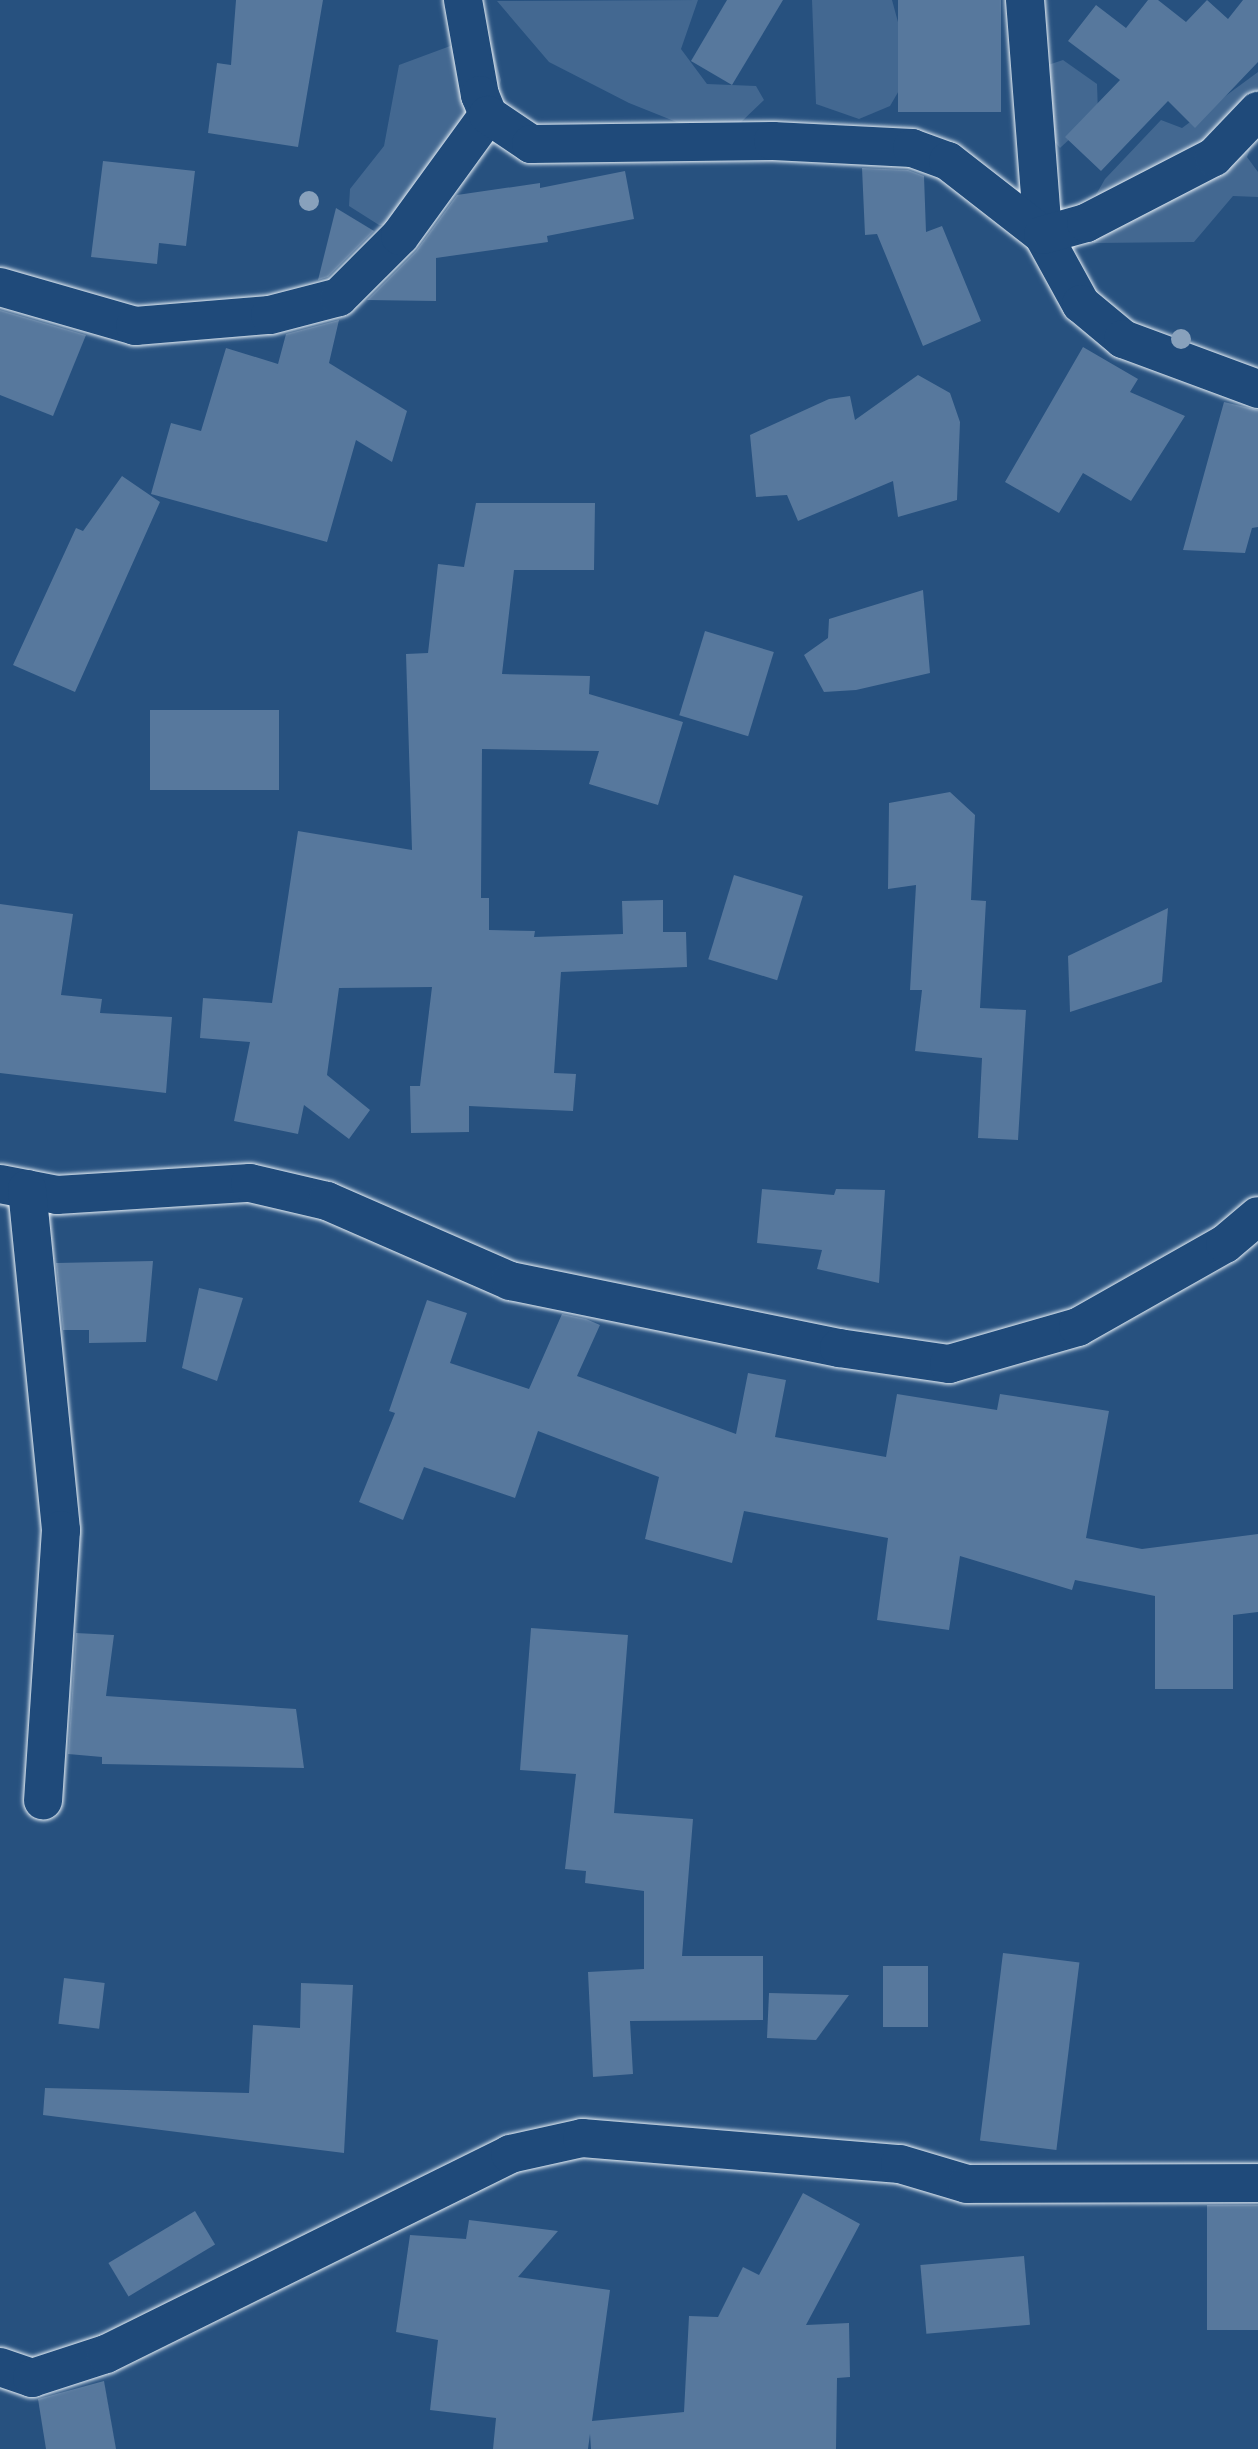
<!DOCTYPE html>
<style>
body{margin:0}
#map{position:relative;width:1258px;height:2449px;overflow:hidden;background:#27517f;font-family:Kalam,sans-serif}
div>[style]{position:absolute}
.green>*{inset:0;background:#436891}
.building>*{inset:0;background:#57789d;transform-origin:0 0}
.roads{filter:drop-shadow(0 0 2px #e8f1f8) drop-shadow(0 0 2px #e8f1f8)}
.minor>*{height:38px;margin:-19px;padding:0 19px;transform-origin:19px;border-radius:19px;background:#1f4a7a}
.trees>*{width:20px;height:20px;margin:-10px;border-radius:50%;background:#88a1bc}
span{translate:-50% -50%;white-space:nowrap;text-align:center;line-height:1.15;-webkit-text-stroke:6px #1f4a7a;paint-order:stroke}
</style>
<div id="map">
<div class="green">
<i style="clip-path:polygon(698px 0,681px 49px,707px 84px,756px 86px,764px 100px,740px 123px,694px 129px,629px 103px,549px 62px,497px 1px)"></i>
<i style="clip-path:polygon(812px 0,892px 0,911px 70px,890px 106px,859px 119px,816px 104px)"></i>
<i style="clip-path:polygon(488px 32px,501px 80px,484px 140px,394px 225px,379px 225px,349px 206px,350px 189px,384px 146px,399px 65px)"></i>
<i style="clip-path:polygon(1063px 60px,1097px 84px,1098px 113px,1060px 148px,1044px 128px,1042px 67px)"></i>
<i style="clip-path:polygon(1258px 72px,1258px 128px,1247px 157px,1258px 172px,1258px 197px,1233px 196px,1194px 242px,1094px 243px,1073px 213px,1093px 200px,1105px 179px,1161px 120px,1182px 128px)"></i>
</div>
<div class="building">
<i style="clip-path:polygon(236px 0,323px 0,298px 147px,208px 133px,217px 63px,231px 65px)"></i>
<i style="clip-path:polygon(727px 0,783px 0,732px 85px,691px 61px)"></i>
<i style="left:898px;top:0;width:103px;height:112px"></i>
<i style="clip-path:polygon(1148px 0,1158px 0,1186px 22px,1207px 0,1228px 19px,1243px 0,1258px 0,1258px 62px,1195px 128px,1168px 101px,1101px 171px,1065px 137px,1120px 80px,1068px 41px,1096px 5px,1126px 28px)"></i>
<i style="clip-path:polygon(103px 161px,195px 171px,186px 246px,159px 243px,157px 264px,91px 257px)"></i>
<i style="clip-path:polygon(862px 168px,908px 170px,924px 176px,926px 232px,942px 226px,981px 321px,923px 346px,877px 234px,865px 235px)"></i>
<i style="clip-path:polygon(625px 171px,634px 219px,547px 236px,548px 242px,436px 258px,436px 301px,367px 300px,416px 251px,457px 195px,540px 183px,540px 188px)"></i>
<i style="clip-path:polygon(336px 208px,374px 231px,328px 277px,318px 280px)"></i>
<i style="clip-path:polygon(0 310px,86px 335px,53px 416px,0 395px)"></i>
<i style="clip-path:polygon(339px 320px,329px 363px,407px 411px,392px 462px,356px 440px,327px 542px,151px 494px,171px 423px,201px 431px,226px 348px,278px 364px,286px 334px)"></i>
<i style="clip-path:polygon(1083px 347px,1138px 379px,1130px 392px,1185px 416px,1131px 501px,1083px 473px,1059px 513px,1005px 482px)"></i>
<i style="clip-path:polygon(918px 375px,950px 393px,960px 422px,957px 500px,898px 517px,893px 481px,798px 521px,787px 495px,756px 497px,750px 435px,829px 399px,850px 396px,855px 420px)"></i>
<i style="clip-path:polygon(1224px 402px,1258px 410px,1258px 527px,1252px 528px,1245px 553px,1183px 550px)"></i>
<i style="clip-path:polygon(122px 476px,160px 502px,75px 692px,13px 665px,76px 528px,83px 531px)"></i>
<i style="clip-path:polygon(476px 503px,595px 503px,594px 570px,514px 570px,502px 674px,590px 676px,589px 694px,683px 722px,658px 805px,589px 784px,599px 751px,482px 749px,481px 898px,489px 898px,489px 930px,535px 931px,534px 937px,623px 934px,622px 901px,663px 900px,663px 932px,686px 932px,687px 967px,561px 972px,554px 1073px,576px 1074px,573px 1111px,469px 1106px,469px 1132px,411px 1133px,410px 1086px,420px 1086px,432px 987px,339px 988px,327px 1075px,370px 1110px,349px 1139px,304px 1105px,298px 1134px,234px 1121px,250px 1042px,200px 1038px,203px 998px,272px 1003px,298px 831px,412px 850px,406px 654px,428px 653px,438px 564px,464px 567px)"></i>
<i style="clip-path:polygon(923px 590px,930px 673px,856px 690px,824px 692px,804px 655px,828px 638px,829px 619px)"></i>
<i style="left:705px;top:631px;width:72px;height:88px;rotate:17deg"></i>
<i style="left:279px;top:710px;width:80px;height:129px;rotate:90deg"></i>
<i style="clip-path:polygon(950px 792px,975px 815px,971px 900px,986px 901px,980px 1008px,1026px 1010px,1018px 1140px,978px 1138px,982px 1058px,915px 1051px,922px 990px,910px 990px,916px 885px,888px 889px,889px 803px)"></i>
<i style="left:734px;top:875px;width:72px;height:88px;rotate:17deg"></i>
<i style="clip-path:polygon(0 904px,73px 914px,61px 995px,102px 999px,100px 1013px,172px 1017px,166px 1093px,0 1073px)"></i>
<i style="clip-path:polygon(1168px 908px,1162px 982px,1070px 1012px,1068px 956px)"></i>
<i style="clip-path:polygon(762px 1189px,834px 1195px,836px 1189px,885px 1190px,879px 1283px,817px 1269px,822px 1250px,757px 1243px)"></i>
<i style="clip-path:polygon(153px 1261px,146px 1342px,89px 1343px,89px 1330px,63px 1330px,56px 1263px)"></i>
<i style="clip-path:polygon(199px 1288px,243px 1298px,217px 1381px,182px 1368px)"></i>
<i style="clip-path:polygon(427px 1300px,467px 1313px,450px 1363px,529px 1389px,562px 1314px,586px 1319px,600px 1325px,577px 1376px,736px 1434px,748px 1373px,786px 1380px,775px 1437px,886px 1457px,897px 1394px,997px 1410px,1000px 1394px,1109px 1411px,1086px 1538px,1142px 1549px,1258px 1534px,1258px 1612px,1233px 1615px,1233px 1689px,1155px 1689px,1155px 1596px,1075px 1580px,1072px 1590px,960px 1556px,949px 1630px,877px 1620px,888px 1538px,744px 1511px,732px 1563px,645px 1539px,659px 1477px,538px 1431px,515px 1498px,424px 1467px,403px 1520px,359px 1502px,395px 1413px,389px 1411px)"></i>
<i style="clip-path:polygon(531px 1628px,628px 1635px,614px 1813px,693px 1819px,682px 1956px,763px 1956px,763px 2020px,630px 2021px,633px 2074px,593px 2077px,588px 1972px,644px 1969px,644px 1891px,585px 1883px,586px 1871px,565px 1869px,576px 1774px,520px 1770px)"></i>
<i style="clip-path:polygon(76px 1633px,114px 1635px,106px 1696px,296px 1709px,304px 1768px,102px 1764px,102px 1757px,68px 1754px)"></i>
<i style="left:1003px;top:1953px;width:77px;height:189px;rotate:7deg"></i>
<i style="left:928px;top:1966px;width:61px;height:45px;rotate:90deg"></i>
<i style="left:64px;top:1978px;width:41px;height:46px;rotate:7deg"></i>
<i style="clip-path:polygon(301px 1983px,353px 1985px,344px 2153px,43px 2115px,45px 2088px,249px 2093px,253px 2025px,300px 2028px)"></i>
<i style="clip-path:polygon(769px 1993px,849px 1995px,816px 2040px,767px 2038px)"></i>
<i style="clip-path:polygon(803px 2193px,860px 2224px,806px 2325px,849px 2323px,850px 2377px,837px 2378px,836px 2449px,591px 2449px,590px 2434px,588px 2449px,493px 2449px,496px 2418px,430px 2410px,438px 2340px,396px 2332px,410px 2235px,466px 2239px,469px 2220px,558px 2231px,518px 2277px,610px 2290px,592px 2421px,684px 2412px,689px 2316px,718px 2317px,743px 2267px,759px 2275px)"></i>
<i style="left:1207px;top:2205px;width:51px;height:125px"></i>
<i style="left:195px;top:2211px;width:39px;height:101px;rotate:59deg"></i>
<i style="left:1024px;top:2256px;width:69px;height:104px;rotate:85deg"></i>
<i style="clip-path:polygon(104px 2381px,116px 2449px,46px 2449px,38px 2399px)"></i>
</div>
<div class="roads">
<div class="minor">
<i style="left:463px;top:0;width:97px;rotate:79.9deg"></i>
<i style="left:480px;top:95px;width:22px;rotate:68deg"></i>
<i style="left:1025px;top:0;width:236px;rotate:85.6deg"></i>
<i style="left:1043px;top:235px;width:79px;rotate:61.2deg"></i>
<i style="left:1081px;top:304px;width:55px;rotate:39.8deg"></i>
<i style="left:1123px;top:339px;width:144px;rotate:20.3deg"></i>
<i style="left:0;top:287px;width:141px;rotate:16.1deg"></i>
<i style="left:135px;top:326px;width:135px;rotate:-4.7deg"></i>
<i style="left:270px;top:315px;width:71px;rotate:-14.6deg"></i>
<i style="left:339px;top:297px;width:86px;rotate:-45deg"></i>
<i style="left:400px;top:236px;width:150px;rotate:-54deg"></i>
<i style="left:488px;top:115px;width:52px;rotate:34deg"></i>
<i style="left:531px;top:144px;width:242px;rotate:-0.7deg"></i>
<i style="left:773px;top:141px;width:139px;rotate:2.9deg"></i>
<i style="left:912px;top:148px;width:38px;rotate:20deg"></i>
<i style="left:948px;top:161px;width:120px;rotate:37.9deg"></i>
<i style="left:1043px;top:235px;width:45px;rotate:-15.6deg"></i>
<i style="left:1086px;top:223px;width:144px;rotate:-27.3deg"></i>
<i style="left:1214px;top:157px;width:64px;rotate:-46.3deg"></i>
<i style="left:0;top:1184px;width:58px;rotate:10.9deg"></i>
<i style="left:57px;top:1195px;width:193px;rotate:-3.6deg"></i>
<i style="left:250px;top:1183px;width:79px;rotate:13.2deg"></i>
<i style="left:327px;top:1201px;width:200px;rotate:23.6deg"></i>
<i style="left:510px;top:1281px;width:336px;rotate:11.5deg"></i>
<i style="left:839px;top:1348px;width:111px;rotate:8.3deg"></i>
<i style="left:949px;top:1364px;width:134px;rotate:-16deg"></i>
<i style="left:1078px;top:1327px;width:169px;rotate:-29.5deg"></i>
<i style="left:1225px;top:1244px;width:43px;rotate:-40.3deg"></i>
<i style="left:27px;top:1189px;width:343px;rotate:84.3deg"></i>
<i style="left:61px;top:1530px;width:271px;rotate:93.8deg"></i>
<i style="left:0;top:2367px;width:34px;rotate:19deg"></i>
<i style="left:32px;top:2378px;width:78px;rotate:-18deg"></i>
<i style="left:106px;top:2354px;width:451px;rotate:-26.3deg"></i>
<i style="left:510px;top:2154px;width:74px;rotate:-12.5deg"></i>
<i style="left:582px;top:2138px;width:319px;rotate:4.7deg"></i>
<i style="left:900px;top:2164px;width:70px;rotate:16.6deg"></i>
<i style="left:967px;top:2184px;width:291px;rotate:-0.2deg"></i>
</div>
</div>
<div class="trees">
<i style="left:309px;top:201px"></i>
<i style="left:1181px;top:339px"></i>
</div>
</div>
